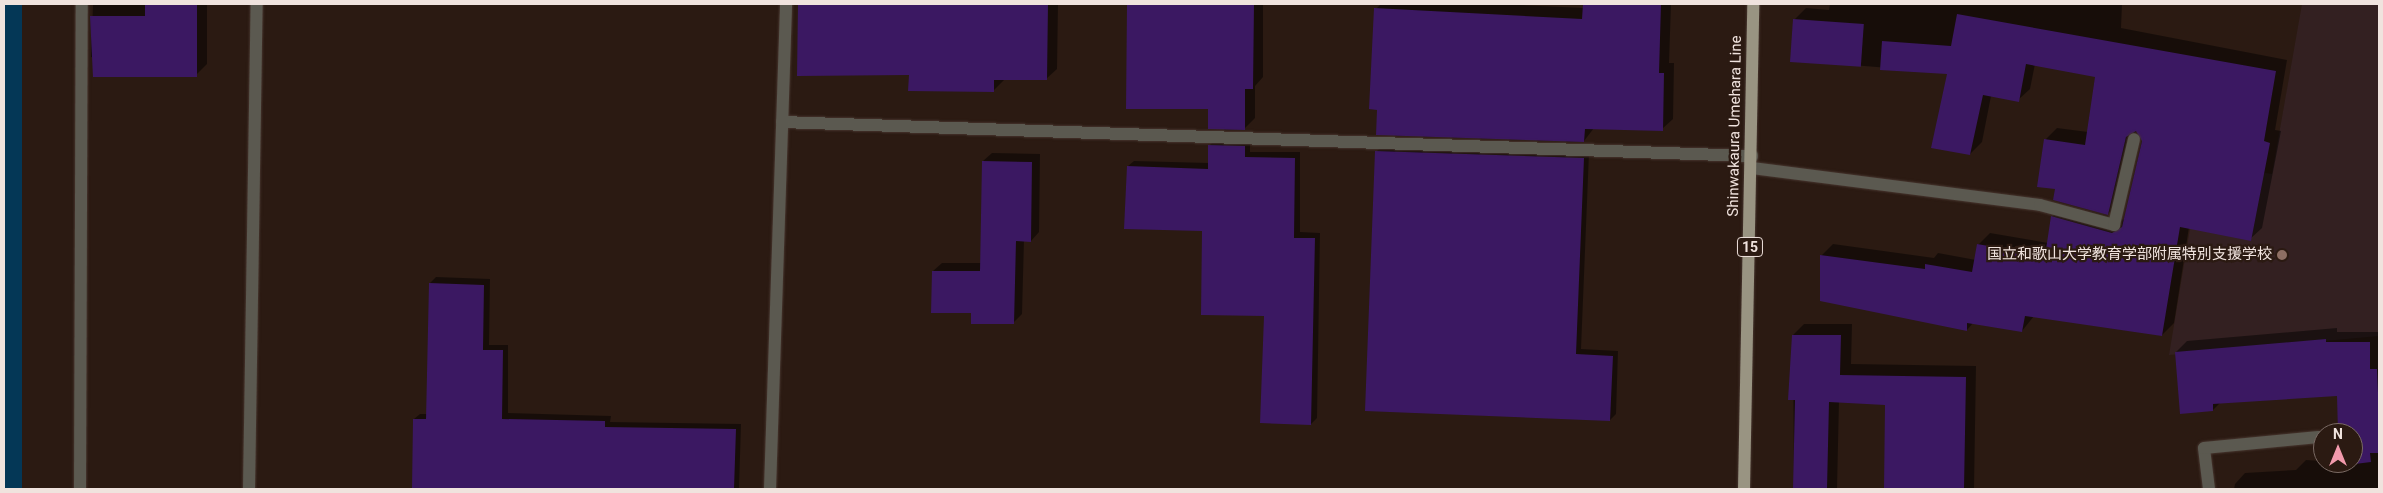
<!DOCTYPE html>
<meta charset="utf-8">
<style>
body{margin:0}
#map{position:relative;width:2383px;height:493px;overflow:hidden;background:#2b1a12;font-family:Roboto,"Noto Sans JP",sans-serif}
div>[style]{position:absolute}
.education>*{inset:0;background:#332021}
.water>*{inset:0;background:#043756;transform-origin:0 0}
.shadow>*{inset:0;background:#0007}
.building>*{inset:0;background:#3b1862;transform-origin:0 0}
.roads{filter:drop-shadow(0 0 1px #47362f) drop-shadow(0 0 1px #47362f)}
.minor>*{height:12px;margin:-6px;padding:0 6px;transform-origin:6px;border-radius:6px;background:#5b5950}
.primary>*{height:12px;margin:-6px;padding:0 6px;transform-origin:6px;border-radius:6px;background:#999482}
.dots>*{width:14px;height:14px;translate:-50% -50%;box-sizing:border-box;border:2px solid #2b1a12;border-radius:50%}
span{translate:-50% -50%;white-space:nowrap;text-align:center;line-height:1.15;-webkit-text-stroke:4.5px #2b1a12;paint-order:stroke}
.shield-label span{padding:1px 4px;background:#2b1a12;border:1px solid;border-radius:4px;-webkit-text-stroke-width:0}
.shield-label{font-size:14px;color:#f0e3de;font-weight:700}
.street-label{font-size:15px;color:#f0e3de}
.poi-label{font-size:15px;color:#f0e3de}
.right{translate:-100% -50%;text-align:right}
.frame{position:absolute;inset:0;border:5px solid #f0e3de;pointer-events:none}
.north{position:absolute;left:2313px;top:423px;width:50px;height:50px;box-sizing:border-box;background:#2b1a12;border:1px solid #7a6a64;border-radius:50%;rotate:0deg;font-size:14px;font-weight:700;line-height:20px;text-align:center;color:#f0e3de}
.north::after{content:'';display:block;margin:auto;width:18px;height:22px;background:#f29aac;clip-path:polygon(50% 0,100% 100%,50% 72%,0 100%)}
</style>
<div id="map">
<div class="education">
<i style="clip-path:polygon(2302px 4px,2379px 4px,2379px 336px,2169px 355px,2201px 162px,2272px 174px)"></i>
</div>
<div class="water">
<i style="left:4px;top:4px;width:18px;height:485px"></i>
</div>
<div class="shadow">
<i style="clip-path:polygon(93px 4px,207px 4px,207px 64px,196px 75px,91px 57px)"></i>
<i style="clip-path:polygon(799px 4px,1058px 4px,1057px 69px,1046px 79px,1005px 79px,994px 90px,910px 74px,798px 75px)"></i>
<i style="clip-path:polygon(1128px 4px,1263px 4px,1263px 77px,1255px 86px,1255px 118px,1244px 129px,1209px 107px,1127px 107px)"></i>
<i style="clip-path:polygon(1381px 4px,1497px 4px,1584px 8px,1584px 4px,1671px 4px,1669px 63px,1674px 63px,1673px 119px,1662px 129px,1594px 128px,1584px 141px,1376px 9px)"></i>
<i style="clip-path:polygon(1830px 4px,2122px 4px,2121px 28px,2287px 60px,2275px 130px,2281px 131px,2262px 228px,2250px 239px,2189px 227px,2174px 323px,2162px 335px,2034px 316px,2022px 331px,1973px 323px,1967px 330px,1821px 256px,1833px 244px,1934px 258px,1938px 253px,1976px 260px,1978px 245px,1990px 233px,2048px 243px,2052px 217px,2063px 205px,2125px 220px,2143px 136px,2136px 130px,2119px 202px,2108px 214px,2056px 188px,2046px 139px,2057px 128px,2088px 132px,2097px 76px,2035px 64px,2030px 89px,2018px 100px,1991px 96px,1982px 142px,1970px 154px,1949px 73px,1792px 60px,1794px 20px,1806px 8px,1829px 10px)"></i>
<i style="clip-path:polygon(1215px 140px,1250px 141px,1250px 152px,1300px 152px,1300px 232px,1320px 233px,1317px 418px,1311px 424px,1266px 314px,1203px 230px,1128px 166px,1134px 161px,1209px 163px,1209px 146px)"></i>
<i style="clip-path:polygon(1382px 146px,1589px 153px,1581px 349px,1618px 351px,1616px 414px,1610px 420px,1377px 151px)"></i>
<i style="clip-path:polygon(992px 153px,1040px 154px,1039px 232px,1031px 241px,1024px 240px,1022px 314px,1013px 323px,972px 312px,933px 271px,942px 263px,981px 263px,983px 161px)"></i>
<i style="clip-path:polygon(436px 277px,490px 279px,489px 345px,508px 345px,508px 413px,611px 416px,610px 422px,741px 424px,739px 489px,413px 489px,414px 419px,420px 414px,427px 414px,430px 283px)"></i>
<i style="clip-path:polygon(1804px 324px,1852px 324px,1851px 364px,1976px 366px,1974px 489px,1885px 489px,1886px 404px,1839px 401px,1837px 489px,1794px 489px,1793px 335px)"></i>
<i style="clip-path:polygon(2337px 328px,2337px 332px,2379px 332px,2379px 489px,2234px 489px,2235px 484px,2245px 473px,2296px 470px,2306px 460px,2353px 463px,2353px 433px,2339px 433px,2338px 395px,2221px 402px,2213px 410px,2176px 352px,2187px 341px)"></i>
</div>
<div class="building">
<i style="clip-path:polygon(145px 4px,197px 4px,197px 77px,93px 77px,90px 16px,145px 16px)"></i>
<i style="clip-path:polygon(798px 4px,1048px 4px,1047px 80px,994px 80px,994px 92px,908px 91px,909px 75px,797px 76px)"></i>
<i style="clip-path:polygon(1127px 4px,1254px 4px,1253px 89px,1245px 89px,1245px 130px,1208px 129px,1208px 109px,1126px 109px)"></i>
<i style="clip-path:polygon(1583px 4px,1661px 4px,1659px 73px,1664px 73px,1663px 131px,1585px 129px,1584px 142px,1376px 135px,1377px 110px,1369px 109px,1374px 8px,1582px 19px)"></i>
<i style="clip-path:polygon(1957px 14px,2276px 71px,2264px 141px,2270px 143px,2251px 241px,2180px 227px,2162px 336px,2025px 316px,2022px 332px,1967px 323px,1967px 331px,1820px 301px,1820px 255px,1925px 269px,1925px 264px,1972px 272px,1977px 244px,2045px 256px,2051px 216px,2112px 233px,2122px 227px,2142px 141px,2136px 131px,2126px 137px,2108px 215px,2053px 200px,2055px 189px,2037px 187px,2044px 139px,2085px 145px,2095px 77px,2026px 64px,2019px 102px,1983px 95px,1970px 155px,1931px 148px,1947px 74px,1880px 70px,1882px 41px,1951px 46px)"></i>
<i style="left:1793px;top:19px;width:71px;height:43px;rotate:4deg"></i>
<i style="clip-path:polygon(1208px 145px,1245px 146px,1245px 157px,1295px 158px,1294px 238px,1315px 238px,1311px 425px,1260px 423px,1264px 316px,1201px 315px,1202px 231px,1124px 229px,1127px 166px,1208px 169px)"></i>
<i style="clip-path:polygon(1375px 151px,1584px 158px,1576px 354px,1613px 356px,1610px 421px,1365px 411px)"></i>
<i style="clip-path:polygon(982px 161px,1032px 162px,1031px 242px,1016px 241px,1014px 324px,971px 324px,971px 313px,931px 313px,932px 271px,980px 271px)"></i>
<i style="clip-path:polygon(429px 283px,484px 285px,483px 350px,503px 350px,502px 419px,605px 421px,605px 427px,736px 429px,734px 489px,412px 489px,413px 419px,426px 419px)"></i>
<i style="clip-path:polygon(1792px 335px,1841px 335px,1840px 375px,1966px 377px,1964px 489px,1884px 489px,1885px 405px,1829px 402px,1827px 489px,1793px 489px,1795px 400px,1788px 400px)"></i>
<i style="clip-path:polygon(2326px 339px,2326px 342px,2370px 342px,2370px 369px,2377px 369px,2379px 417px,2379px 453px,2370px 453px,2371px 462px,2339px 466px,2338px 463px,2353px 463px,2353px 433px,2338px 433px,2337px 396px,2213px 404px,2213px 411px,2180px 414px,2175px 352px)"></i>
</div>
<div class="roads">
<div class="minor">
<i style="left:782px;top:122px;width:971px;rotate:2.01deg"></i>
<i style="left:1752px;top:168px;width:290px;rotate:7.3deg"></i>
<i style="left:2040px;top:205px;width:77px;rotate:15.1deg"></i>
<i style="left:2114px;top:225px;width:88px;rotate:-76.9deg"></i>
<i style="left:80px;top:489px;width:485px;rotate:-89.8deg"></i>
<i style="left:249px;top:489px;width:485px;rotate:-89.1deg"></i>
<i style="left:770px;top:489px;width:485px;rotate:-88.1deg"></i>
<i style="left:2209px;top:489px;width:41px;rotate:-97deg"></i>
<i style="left:2204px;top:448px;width:115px;rotate:-5.5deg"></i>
</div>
<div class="primary">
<i style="left:1744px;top:489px;width:485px;rotate:-88.9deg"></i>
</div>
</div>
<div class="dots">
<i style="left:2282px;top:255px;background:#8d6e63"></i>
</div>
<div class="shield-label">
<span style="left:1750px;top:247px">15</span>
</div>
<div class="street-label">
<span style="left:1735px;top:126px;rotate:-89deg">Shinwakaura Umehara Line</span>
</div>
<div class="poi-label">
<span class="right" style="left:2272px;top:255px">国立和歌山大学教育学部附属特別支援学校</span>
</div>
<div class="frame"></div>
<div class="north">N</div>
</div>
